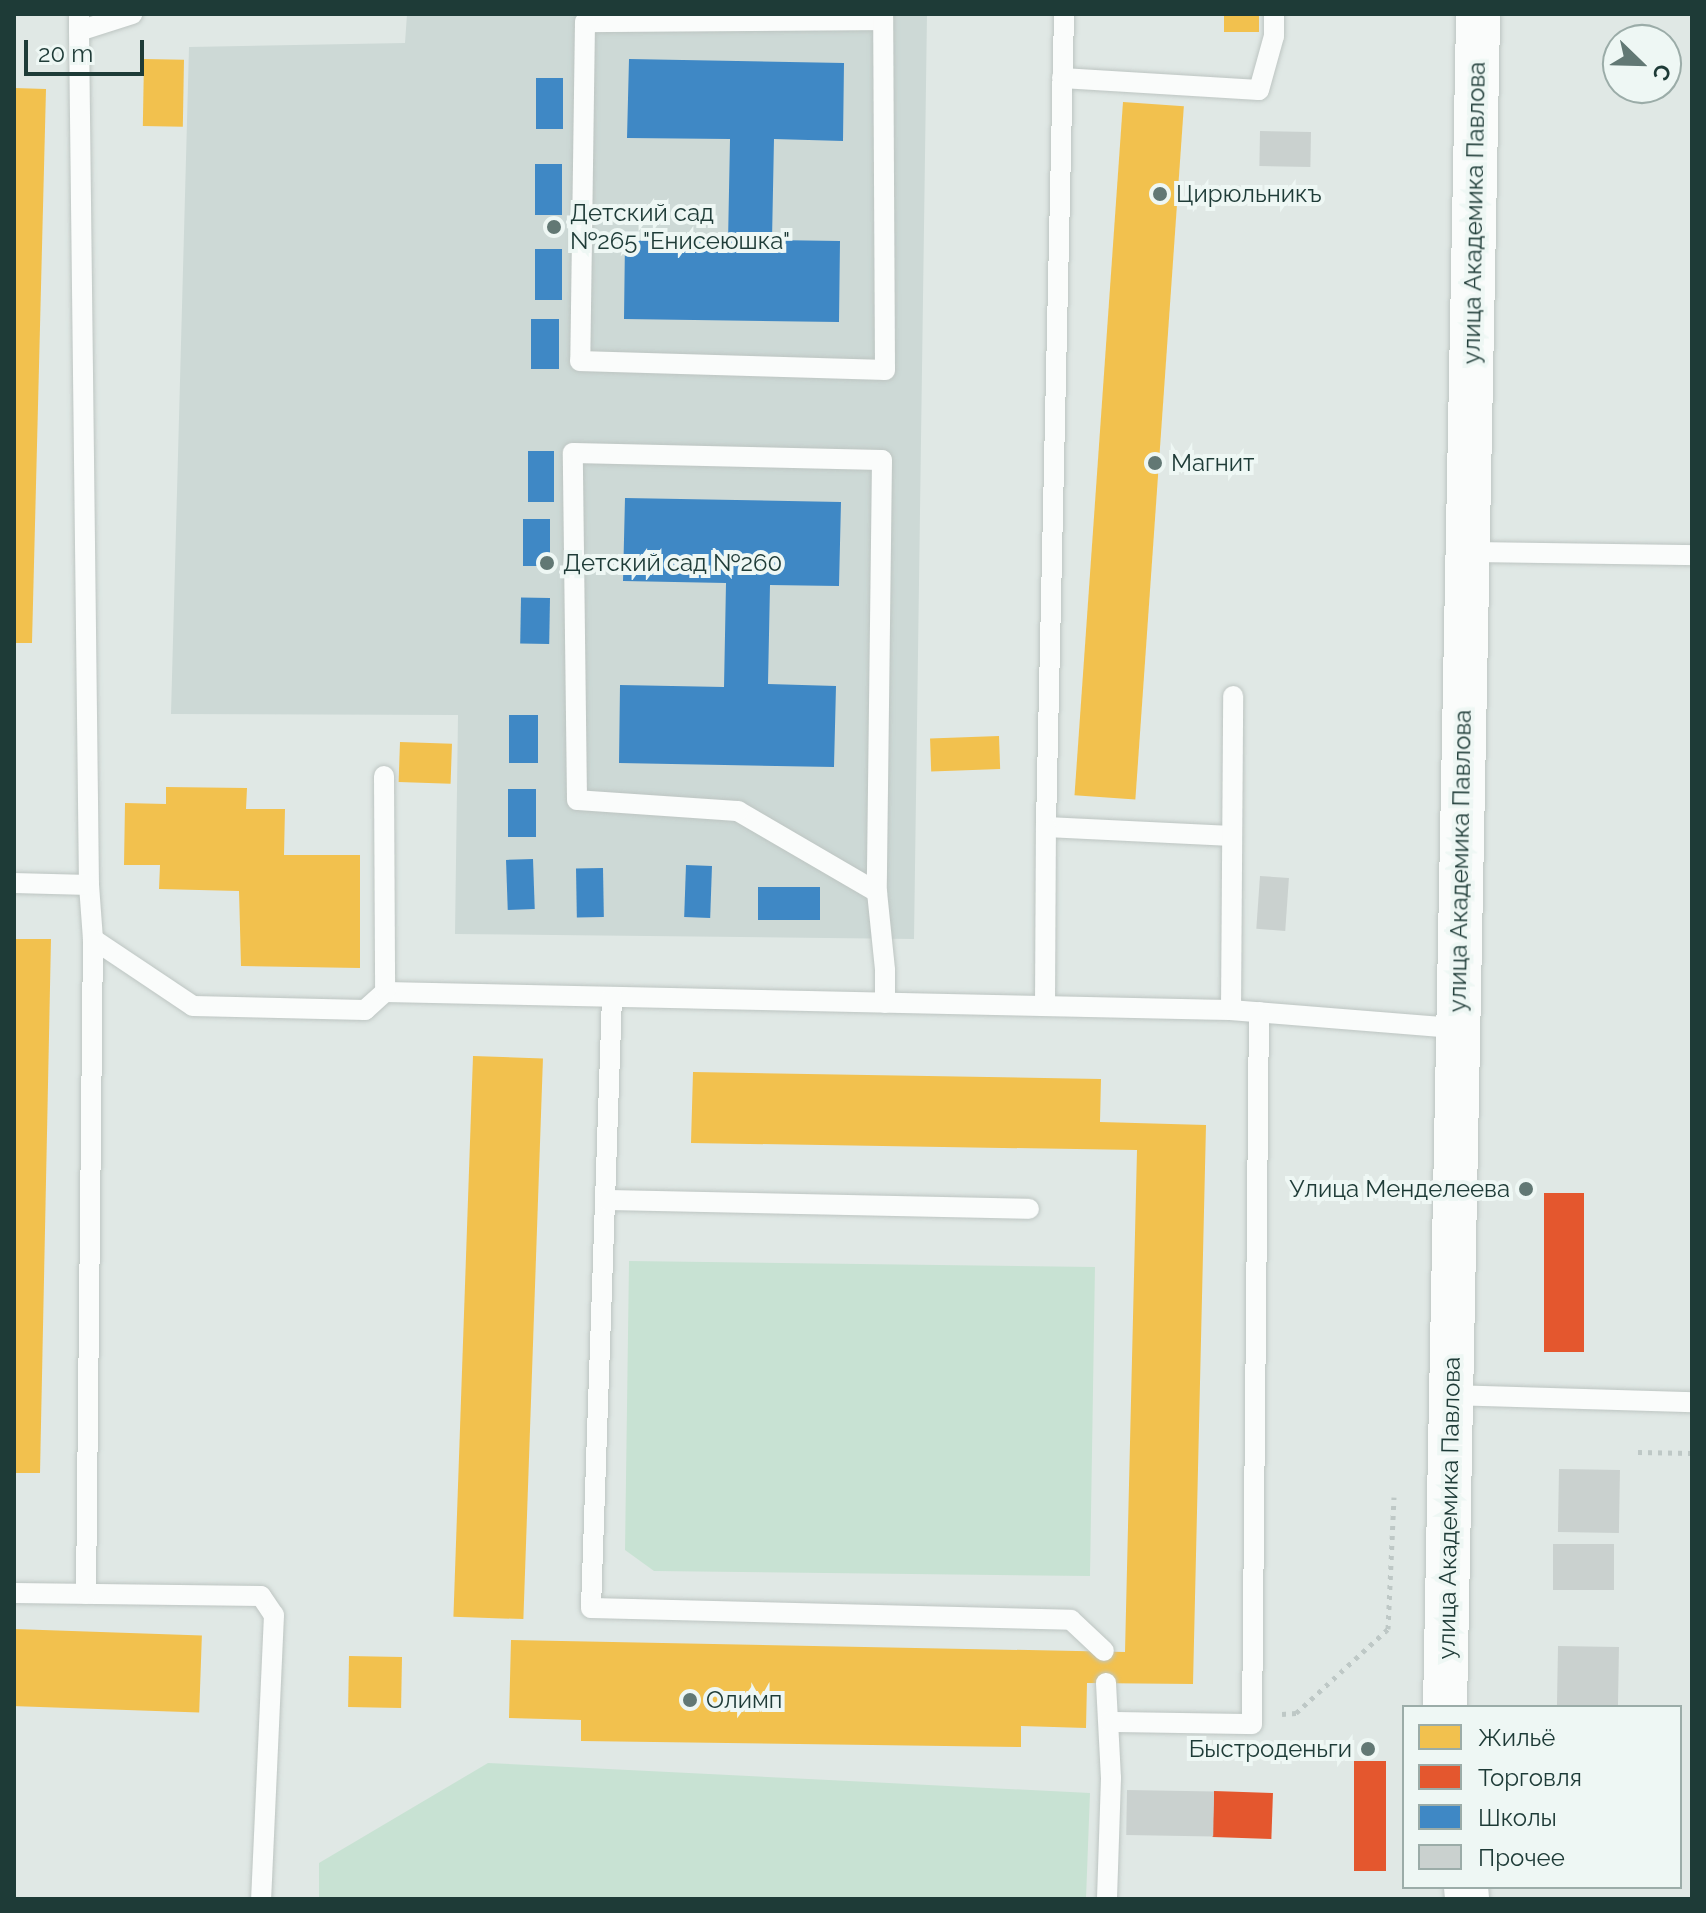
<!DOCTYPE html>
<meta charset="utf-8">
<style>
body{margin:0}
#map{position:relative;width:1706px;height:1913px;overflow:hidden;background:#e0e8e5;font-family:Raleway,sans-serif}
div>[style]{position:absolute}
.built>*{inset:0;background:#cdd9d6}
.green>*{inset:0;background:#c8e2d3}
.homes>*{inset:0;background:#f2c14e;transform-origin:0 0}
.shops>*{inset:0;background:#e4572e;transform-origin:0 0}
.schools>*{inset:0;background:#3f88c5;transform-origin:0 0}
.building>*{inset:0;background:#cad1cf;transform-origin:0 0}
.path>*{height:5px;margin-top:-2.5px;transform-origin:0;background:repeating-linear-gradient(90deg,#bec8c6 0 4px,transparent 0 10px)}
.roads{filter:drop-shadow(0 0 2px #bdc5c2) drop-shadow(0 0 2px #bdc5c2)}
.service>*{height:20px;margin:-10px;padding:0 10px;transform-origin:10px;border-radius:10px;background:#fafcfb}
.secondary>*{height:44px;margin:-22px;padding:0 22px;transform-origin:22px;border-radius:22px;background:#fafcfb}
.dots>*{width:22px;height:22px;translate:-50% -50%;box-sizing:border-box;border:4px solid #eef7f4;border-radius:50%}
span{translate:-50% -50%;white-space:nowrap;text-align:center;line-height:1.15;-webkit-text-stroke:8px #eef7f4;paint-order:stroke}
.poi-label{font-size:24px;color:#1e3b37}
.left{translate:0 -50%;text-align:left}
.right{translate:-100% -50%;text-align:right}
.street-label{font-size:24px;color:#1e3b37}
.frame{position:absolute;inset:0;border:16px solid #1e3b37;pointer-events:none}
.legend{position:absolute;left:1402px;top:1705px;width:280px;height:184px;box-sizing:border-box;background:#eef7f4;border:2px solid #9baca8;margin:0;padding:10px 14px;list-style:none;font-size:24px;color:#1e3b37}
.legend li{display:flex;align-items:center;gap:16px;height:40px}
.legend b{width:40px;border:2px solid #9baca8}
.north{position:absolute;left:1602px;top:24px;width:80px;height:80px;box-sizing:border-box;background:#eef7f4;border:2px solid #9baca8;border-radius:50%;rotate:113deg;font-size:22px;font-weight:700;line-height:32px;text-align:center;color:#1e3b37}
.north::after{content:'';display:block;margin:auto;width:28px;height:36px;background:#627874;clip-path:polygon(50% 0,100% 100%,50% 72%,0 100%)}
.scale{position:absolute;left:24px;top:40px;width:120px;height:36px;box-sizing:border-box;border:4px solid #1e3b37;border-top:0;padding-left:10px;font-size:24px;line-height:28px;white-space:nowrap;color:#1e3b37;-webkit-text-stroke:6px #eef7f4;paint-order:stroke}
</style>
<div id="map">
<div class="built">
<i style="clip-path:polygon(407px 14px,927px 14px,914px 939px,455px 934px,458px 715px,171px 714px,189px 47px,405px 43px)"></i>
</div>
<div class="green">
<i style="clip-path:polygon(629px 1261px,1095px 1267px,1090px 1576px,654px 1571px,625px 1550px)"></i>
<i style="clip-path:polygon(488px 1763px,1090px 1793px,1086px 1899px,319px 1899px,319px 1863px)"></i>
</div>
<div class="homes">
<i style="left:1224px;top:14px;width:35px;height:18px"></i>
<i style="left:144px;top:59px;width:40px;height:67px;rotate:1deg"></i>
<i style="clip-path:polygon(14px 88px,46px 89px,32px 643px,14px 643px)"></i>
<i style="left:1123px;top:102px;width:61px;height:695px;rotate:4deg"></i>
<i style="left:999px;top:736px;width:33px;height:69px;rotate:88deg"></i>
<i style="left:400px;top:742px;width:52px;height:40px;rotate:2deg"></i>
<i style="clip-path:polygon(166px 787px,247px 788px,246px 809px,285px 809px,284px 855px,360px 855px,360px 968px,241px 966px,239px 891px,159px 889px,160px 865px,124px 865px,125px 803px,166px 804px)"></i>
<i style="clip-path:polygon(14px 939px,51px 939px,40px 1473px,14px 1473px)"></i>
<i style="left:473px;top:1056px;width:70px;height:561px;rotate:2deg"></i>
<i style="clip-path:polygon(693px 1072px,1101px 1079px,1100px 1122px,1206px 1125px,1193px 1684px,1087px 1683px,1086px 1728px,1021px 1726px,1021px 1747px,581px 1741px,581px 1720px,509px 1718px,511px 1640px,1125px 1652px,1137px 1150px,691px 1143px)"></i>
<i style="left:14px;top:1629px;width:188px;height:77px;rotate:2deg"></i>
<i style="left:349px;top:1656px;width:53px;height:51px;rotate:1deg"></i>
</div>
<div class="shops">
<i style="left:1544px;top:1193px;width:40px;height:159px"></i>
<i style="left:1354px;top:1761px;width:32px;height:110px"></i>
<i style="left:1214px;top:1791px;width:59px;height:46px;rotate:2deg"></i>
</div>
<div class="schools">
<i style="clip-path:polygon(629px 59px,844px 63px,843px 141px,774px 139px,772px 240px,840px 241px,839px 322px,624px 319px,625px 240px,728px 242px,730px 139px,627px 138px)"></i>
<i style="left:536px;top:78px;width:27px;height:51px"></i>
<i style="left:535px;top:164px;width:27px;height:51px"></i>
<i style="left:535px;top:249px;width:27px;height:51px"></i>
<i style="left:531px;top:319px;width:28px;height:50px"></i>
<i style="left:528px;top:451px;width:26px;height:51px"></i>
<i style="clip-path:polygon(625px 498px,841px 502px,839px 586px,770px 585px,768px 684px,836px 686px,834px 767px,619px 763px,620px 685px,724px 687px,726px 583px,623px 581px)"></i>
<i style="left:550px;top:519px;width:47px;height:27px;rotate:90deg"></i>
<i style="left:550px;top:598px;width:46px;height:29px;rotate:91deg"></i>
<i style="left:509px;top:715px;width:29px;height:48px"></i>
<i style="left:508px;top:789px;width:28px;height:48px"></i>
<i style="left:533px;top:859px;width:50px;height:27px;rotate:88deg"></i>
<i style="left:686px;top:865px;width:26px;height:52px;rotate:2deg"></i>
<i style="left:603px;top:868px;width:49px;height:27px;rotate:89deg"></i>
<i style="left:820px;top:887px;width:33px;height:62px;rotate:90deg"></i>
</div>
<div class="building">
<i style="left:1260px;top:131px;width:51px;height:35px;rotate:1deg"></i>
<i style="left:1260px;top:876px;width:29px;height:53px;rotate:4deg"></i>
<i style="left:1559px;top:1469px;width:61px;height:63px;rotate:1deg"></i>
<i style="left:1553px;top:1544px;width:61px;height:46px"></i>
<i style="left:1558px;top:1646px;width:61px;height:61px;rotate:1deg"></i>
<i style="left:1127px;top:1790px;width:87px;height:45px;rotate:1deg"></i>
</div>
<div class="path">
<i style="left:1638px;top:1452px;width:54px;rotate:1.1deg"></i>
<i style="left:1282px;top:1714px;width:14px;rotate:-4deg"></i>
<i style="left:1296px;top:1713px;width:125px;rotate:-42.4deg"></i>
<i style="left:1388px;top:1629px;width:132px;rotate:-87.4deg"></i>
</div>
<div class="roads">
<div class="service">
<i style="left:79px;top:14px;width:17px;rotate:90deg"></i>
<i style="left:79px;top:31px;width:56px;rotate:-17.8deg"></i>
<i style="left:1064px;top:14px;width:813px;rotate:91.27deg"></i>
<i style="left:1046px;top:827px;width:186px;rotate:2.8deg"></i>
<i style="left:882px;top:20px;width:297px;rotate:179.6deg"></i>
<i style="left:585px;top:22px;width:339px;rotate:90.8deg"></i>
<i style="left:580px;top:361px;width:305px;rotate:1.7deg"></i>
<i style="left:885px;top:370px;width:356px;rotate:-90.3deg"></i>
<i style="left:79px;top:31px;width:854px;rotate:89.33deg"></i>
<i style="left:89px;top:885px;width:54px;rotate:85.8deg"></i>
<i style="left:93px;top:939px;width:120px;rotate:33.8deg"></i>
<i style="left:193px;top:1006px;width:172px;rotate:1.3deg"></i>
<i style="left:365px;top:1010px;width:27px;rotate:-42deg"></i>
<i style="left:385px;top:992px;width:846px;rotate:1.22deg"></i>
<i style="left:1231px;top:1010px;width:226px;rotate:4.6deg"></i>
<i style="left:1062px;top:78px;width:197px;rotate:3.5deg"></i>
<i style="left:1259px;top:90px;width:56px;rotate:-74.5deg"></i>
<i style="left:1274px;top:36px;width:22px;rotate:-90deg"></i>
<i style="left:1465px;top:552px;width:227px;rotate:0.8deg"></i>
<i style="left:384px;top:776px;width:216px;rotate:89.7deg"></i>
<i style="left:14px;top:883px;width:75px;rotate:1.5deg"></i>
<i style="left:877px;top:892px;width:161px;rotate:-149.8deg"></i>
<i style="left:738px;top:811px;width:161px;rotate:-176.1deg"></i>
<i style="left:577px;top:800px;width:347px;rotate:-90.7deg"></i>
<i style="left:573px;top:453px;width:309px;rotate:1.3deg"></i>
<i style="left:882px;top:460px;width:432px;rotate:90.7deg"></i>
<i style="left:877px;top:892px;width:78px;rotate:84.1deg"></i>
<i style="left:885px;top:970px;width:33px;rotate:90deg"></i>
<i style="left:612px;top:997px;width:611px;rotate:91.97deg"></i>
<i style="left:591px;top:1608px;width:480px;rotate:1.4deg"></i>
<i style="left:1071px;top:1620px;width:45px;rotate:43.2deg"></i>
<i style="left:1045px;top:1006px;width:179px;rotate:-89.7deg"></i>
<i style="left:1231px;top:1010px;width:314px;rotate:-89.6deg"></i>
<i style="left:607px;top:1200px;width:422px;rotate:1.2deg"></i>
<i style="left:1451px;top:1395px;width:241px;rotate:1.7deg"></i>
<i style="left:14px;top:1593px;width:247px;rotate:0.7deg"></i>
<i style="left:261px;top:1596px;width:23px;rotate:56deg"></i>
<i style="left:274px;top:1615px;width:284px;rotate:92.6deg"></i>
<i style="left:86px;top:1594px;width:655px;rotate:-89.39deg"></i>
<i style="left:1106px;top:1683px;width:95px;rotate:87deg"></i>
<i style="left:1111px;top:1778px;width:121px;rotate:91.9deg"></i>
<i style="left:1109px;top:1722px;width:143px;rotate:0.8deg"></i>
<i style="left:1252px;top:1724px;width:712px;rotate:-89.44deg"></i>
</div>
<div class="secondary">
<i style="left:1445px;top:1707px;width:1693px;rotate:-88.88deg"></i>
<i style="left:1466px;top:1887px;width:12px;rotate:85deg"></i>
</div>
</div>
<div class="dots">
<i style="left:1160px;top:194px;background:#627874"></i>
<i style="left:554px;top:227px;background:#627874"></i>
<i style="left:1155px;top:463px;background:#627874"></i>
<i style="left:547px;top:563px;background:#627874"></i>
<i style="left:1526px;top:1189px;background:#627874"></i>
<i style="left:690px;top:1700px;background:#627874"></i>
<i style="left:1368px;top:1749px;background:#627874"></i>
</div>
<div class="poi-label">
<span class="left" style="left:1176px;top:194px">Цирюльникъ</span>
<span class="left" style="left:570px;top:227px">Детский сад<br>№265 "Енисеюшка"</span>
<span class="left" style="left:1171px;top:463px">Магнит</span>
<span class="left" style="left:563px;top:563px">Детский сад №260</span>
<span class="right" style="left:1510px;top:1189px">Улица Менделеева</span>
<span class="left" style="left:706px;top:1700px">Олимп</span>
<span class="right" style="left:1352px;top:1749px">Быстроденьги</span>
</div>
<div class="street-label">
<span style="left:1474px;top:213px;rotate:-89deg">улица Академика Павлова</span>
<span style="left:1460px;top:861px;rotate:-89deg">улица Академика Павлова</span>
<span style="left:1449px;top:1508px;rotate:-89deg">улица Академика Павлова</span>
</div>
<div class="frame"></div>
<ul class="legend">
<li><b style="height:22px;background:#f2c14e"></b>Жильё</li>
<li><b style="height:22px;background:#e4572e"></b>Торговля</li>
<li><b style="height:22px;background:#3f88c5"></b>Школы</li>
<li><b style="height:22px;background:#cad1cf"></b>Прочее</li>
</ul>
<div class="north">С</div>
<div class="scale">20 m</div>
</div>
